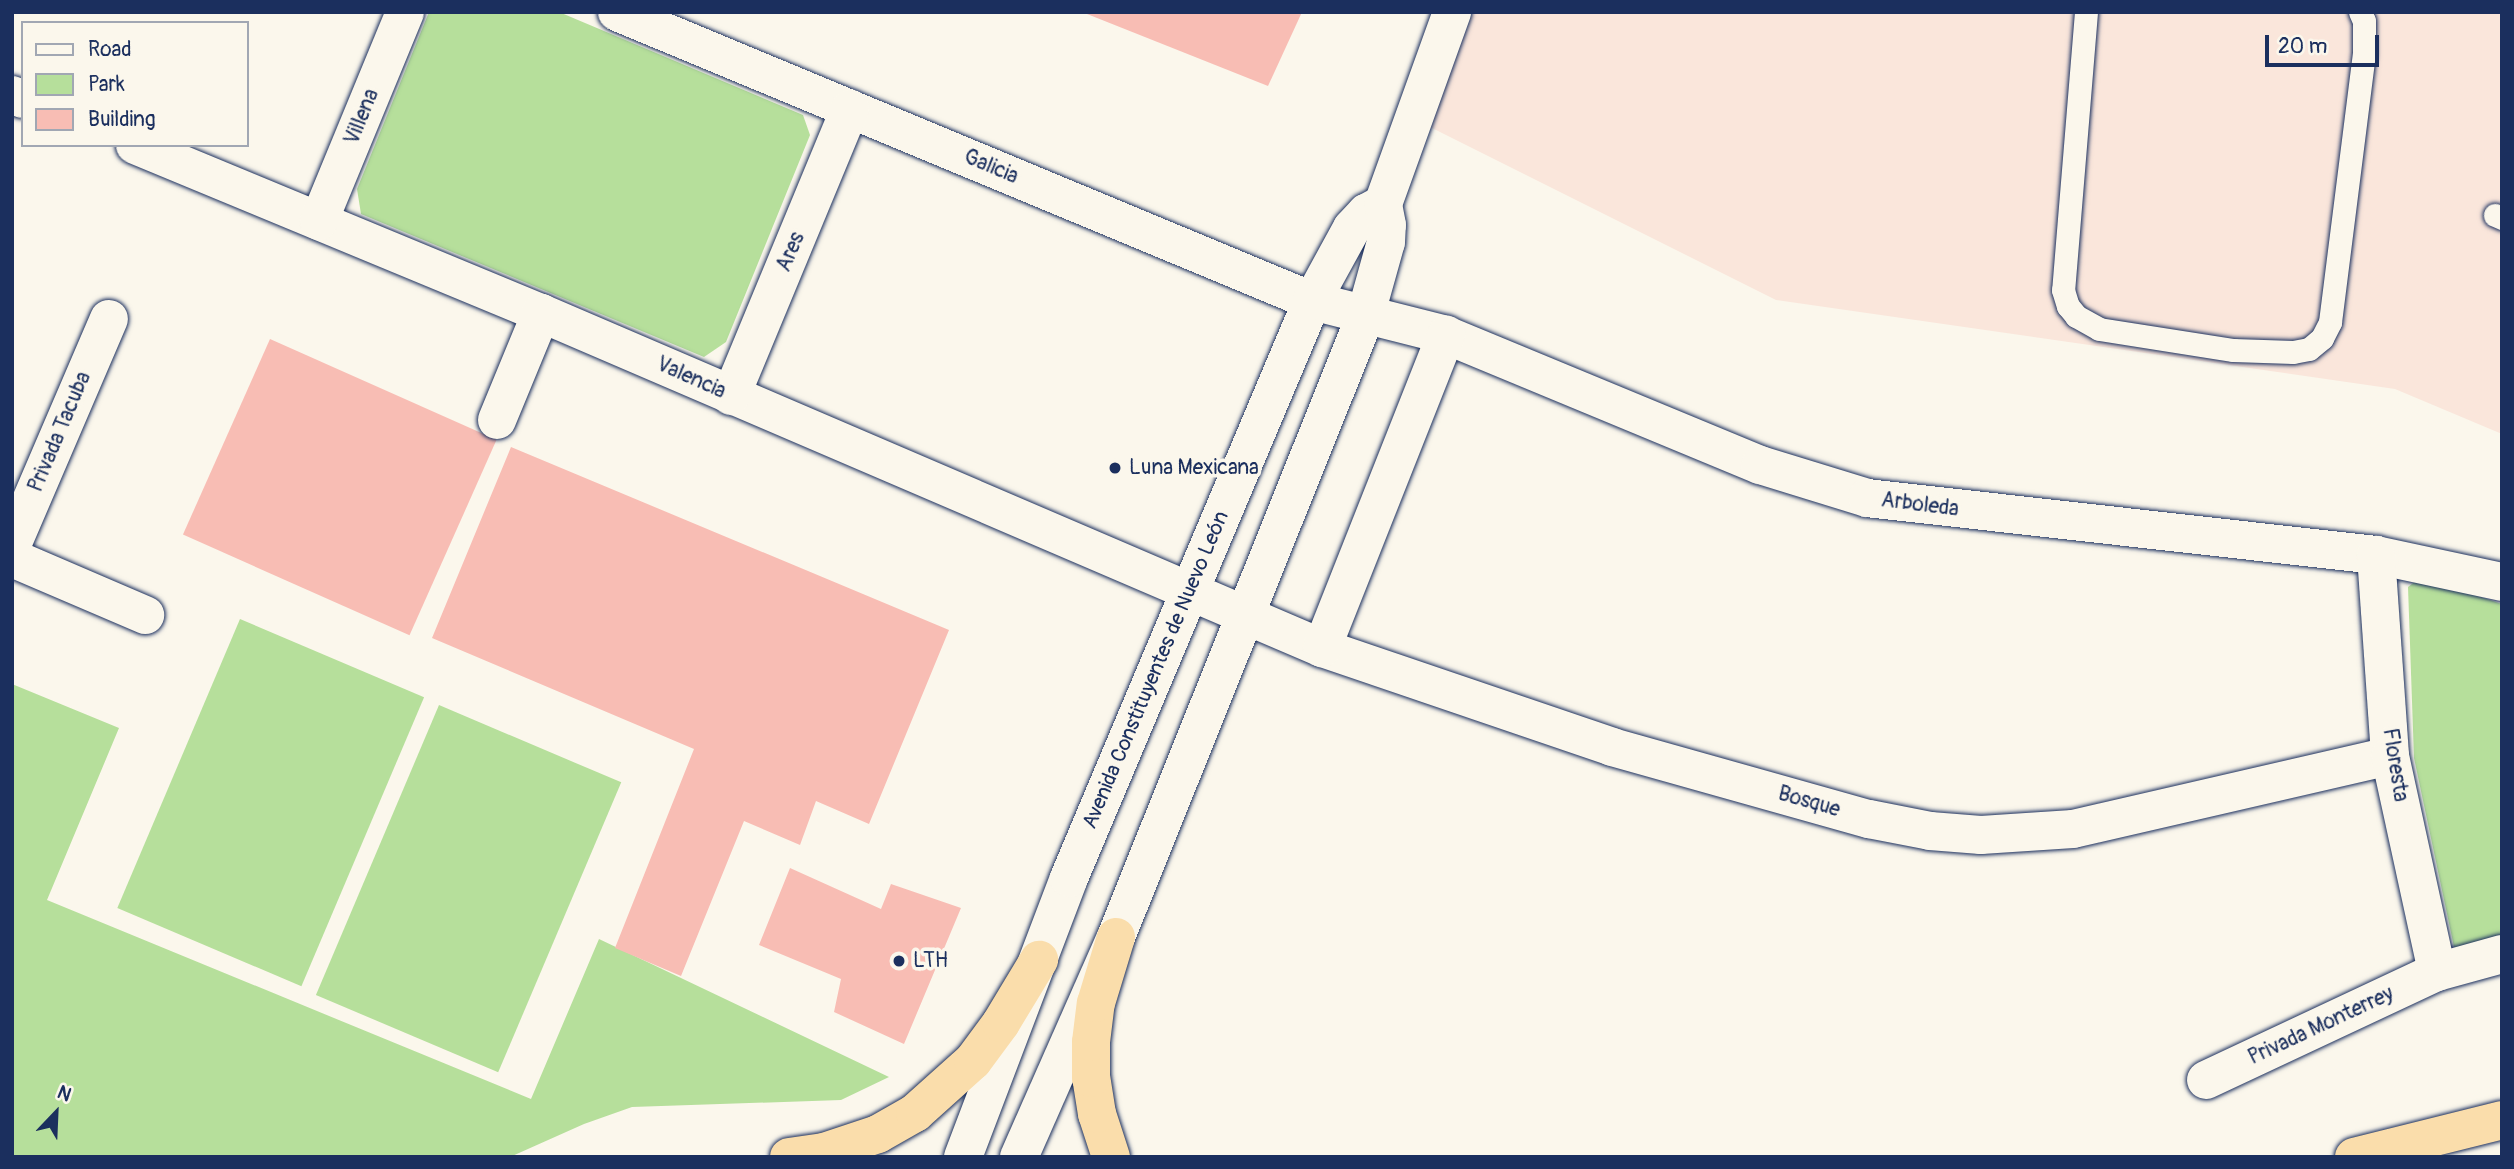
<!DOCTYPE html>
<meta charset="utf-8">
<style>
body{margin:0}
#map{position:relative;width:2514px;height:1169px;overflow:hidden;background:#fbf7ec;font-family:Pangolin,sans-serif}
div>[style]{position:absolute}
.built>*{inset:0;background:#fae6db}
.green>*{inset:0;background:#b6df9b;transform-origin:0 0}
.building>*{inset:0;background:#f8bdb4;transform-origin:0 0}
.roads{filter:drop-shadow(0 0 2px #1b2f5e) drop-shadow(0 0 2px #1b2f5e)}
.lane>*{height:23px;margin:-11.5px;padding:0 11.5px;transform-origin:11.5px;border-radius:11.5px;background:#fbf7ec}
.street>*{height:38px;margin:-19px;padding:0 19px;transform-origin:19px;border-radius:19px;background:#fbf7ec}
.secondary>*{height:38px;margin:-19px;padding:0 19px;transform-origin:19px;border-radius:19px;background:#fbf7ec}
.highway>*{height:38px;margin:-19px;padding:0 19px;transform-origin:19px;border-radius:19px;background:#faddab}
.dots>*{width:19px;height:19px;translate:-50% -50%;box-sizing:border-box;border:4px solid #fbf7ec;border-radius:50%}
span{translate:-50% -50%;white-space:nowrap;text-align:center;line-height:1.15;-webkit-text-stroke:7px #fbf7ec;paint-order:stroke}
.street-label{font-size:21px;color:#1b2f5e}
.poi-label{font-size:21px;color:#1b2f5e}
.left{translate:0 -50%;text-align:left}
.frame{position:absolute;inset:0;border:14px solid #1b2f5e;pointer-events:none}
.legend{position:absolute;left:21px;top:21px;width:228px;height:126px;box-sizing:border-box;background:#fbf7ec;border:2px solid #a1a7b3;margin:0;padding:9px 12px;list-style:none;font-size:21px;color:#1b2f5e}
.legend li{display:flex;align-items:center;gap:14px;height:35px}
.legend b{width:35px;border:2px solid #a1a7b3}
.north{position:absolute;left:21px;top:1078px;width:70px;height:70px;-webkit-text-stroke:5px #fbf7ec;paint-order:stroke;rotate:23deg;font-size:19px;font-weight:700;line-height:28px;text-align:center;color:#1b2f5e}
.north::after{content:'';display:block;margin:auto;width:24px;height:32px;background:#1b2f5e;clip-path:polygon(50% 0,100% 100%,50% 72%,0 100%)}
.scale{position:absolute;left:2265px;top:35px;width:114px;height:32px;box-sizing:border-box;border:4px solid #1b2f5e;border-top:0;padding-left:9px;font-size:21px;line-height:24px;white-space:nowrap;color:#1b2f5e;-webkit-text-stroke:5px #fbf7ec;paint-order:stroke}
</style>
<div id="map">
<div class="built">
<i style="clip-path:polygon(1473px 12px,2502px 12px,2502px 434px,2395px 389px,1776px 300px,1426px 125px)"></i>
</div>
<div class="green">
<i style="clip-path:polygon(429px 12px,559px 12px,803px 115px,810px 135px,726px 342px,704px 357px,361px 214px,357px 189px)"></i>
<i style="clip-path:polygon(2421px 577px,2502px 604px,2502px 936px,2465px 952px,2454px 947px,2414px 758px,2408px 587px)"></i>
<i style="left:240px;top:619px;width:200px;height:314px;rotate:23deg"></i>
<i style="clip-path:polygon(12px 684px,119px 728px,47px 900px,531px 1099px,599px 939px,889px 1077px,841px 1100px,632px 1107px,584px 1124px,510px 1157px,12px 1157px)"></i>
<i style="left:439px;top:705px;width:198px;height:315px;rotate:23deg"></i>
</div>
<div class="building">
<i style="clip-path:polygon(1082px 12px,1302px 12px,1268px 86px)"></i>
<i style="left:270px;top:339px;width:248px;height:214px;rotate:24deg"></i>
<i style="clip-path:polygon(511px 447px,949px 630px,869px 824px,816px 801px,800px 845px,744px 821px,681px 976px,615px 948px,694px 749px,432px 638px)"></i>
<i style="clip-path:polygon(790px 868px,881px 909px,891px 884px,961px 908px,904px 1044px,834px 1012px,841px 979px,759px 945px)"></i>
</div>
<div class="roads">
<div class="lane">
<i style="left:2086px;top:12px;width:279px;rotate:94.7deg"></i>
<i style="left:2063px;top:290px;width:17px;rotate:73deg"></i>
<i style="left:2068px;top:306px;width:13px;rotate:51deg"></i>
<i style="left:2076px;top:316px;width:26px;rotate:29deg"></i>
<i style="left:2099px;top:329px;width:136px;rotate:8.9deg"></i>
<i style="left:2233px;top:350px;width:60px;rotate:1.9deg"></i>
<i style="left:2293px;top:352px;width:16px;rotate:-11deg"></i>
<i style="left:2309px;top:349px;width:17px;rotate:-40deg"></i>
<i style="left:2322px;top:338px;width:18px;rotate:-63deg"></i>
<i style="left:2330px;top:322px;width:271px;rotate:-82.8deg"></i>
<i style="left:2364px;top:53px;width:32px;rotate:-90deg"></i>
<i style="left:2364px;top:21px;width:10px;rotate:-114deg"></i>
<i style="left:2495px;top:215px;width:8px;rotate:23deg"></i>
</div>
<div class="street">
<i style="left:617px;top:12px;width:753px;rotate:22.58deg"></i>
<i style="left:1312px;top:301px;width:138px;rotate:14.2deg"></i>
<i style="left:1446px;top:335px;width:340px;rotate:22.5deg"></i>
<i style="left:1760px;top:465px;width:112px;rotate:17.1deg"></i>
<i style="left:1867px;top:498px;width:512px;rotate:6.39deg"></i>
<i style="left:2376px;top:555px;width:129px;rotate:12.1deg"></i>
<i style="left:12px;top:95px;width:12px;rotate:20deg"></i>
<i style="left:135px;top:145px;width:439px;rotate:22.5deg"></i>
<i style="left:541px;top:313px;width:850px;rotate:23.22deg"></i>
<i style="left:1322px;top:648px;width:306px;rotate:18.8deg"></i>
<i style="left:1612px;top:747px;width:267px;rotate:15.7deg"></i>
<i style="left:1869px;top:819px;width:62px;rotate:11.1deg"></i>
<i style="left:1930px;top:831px;width:51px;rotate:4.5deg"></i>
<i style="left:1981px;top:835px;width:92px;rotate:-3.7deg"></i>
<i style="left:2073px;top:829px;width:325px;rotate:-13deg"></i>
<i style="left:319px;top:221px;width:226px;rotate:-67.6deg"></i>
<i style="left:731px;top:396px;width:311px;rotate:-67.5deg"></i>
<i style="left:497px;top:420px;width:116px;rotate:-67.6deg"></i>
<i style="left:12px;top:545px;width:246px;rotate:-66.8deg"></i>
<i style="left:2376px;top:555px;width:201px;rotate:86deg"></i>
<i style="left:2390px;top:756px;width:221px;rotate:77.7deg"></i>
<i style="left:12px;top:558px;width:145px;rotate:23.2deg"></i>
<i style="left:1322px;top:648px;width:337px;rotate:-68.4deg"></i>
<i style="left:2206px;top:1080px;width:255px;rotate:-25.1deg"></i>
<i style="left:2437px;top:972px;width:67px;rotate:-15.5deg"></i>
</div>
<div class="secondary">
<i style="left:963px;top:1157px;width:298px;rotate:-69.2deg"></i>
<i style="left:1069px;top:878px;width:626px;rotate:-67.16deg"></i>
<i style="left:1312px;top:301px;width:83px;rotate:-61.3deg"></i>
<i style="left:1352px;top:228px;width:21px;rotate:-47deg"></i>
<i style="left:1366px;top:213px;width:19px;rotate:-28deg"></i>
<i style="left:1019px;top:1157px;width:240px;rotate:-66.2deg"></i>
<i style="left:1116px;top:937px;width:668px;rotate:-68.12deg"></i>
<i style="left:1365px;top:317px;width:78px;rotate:-74.4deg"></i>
<i style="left:1386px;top:242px;width:17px;rotate:-87deg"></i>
<i style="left:1387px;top:225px;width:21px;rotate:-101deg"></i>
<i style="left:1383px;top:204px;width:204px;rotate:-70.2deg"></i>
</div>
<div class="highway">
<i style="left:789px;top:1157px;width:35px;rotate:-8deg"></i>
<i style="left:824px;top:1152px;width:57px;rotate:-18.4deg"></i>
<i style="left:878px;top:1134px;width:43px;rotate:-29.6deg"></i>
<i style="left:915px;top:1113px;width:78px;rotate:-41.9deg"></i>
<i style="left:973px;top:1061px;width:47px;rotate:-53.6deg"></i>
<i style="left:1001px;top:1023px;width:74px;rotate:-58.9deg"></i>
<i style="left:1111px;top:1157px;width:45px;rotate:-108deg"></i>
<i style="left:1097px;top:1114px;width:36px;rotate:-99deg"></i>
<i style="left:1091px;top:1078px;width:36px;rotate:-90deg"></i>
<i style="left:1091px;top:1042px;width:39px;rotate:-83deg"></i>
<i style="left:1096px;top:1003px;width:69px;rotate:-73.1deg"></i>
<i style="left:2354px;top:1157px;width:153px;rotate:-14deg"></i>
</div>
</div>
<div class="dots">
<i style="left:1115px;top:468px;background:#1b2f5e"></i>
<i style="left:899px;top:961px;background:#1b2f5e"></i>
</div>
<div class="street-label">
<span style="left:362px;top:117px;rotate:-68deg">Villena</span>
<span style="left:991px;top:167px;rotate:23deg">Galicia</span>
<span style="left:791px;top:252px;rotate:-67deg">Ares</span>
<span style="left:691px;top:378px;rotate:24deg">Valencia</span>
<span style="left:60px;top:432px;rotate:-67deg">Privada Tacuba</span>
<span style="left:1920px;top:505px;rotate:7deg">Arboleda</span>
<span style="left:1156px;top:670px;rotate:-67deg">Avenida Constituyentes de Nuevo León</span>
<span style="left:2395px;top:765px;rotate:81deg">Floresta</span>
<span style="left:1809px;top:802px;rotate:16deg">Bosque</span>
<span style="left:2321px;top:1026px;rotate:-25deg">Privada Monterrey</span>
</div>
<div class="poi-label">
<span class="left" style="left:1129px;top:468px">Luna Mexicana</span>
<span class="left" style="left:913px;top:961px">LTH</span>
</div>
<div class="frame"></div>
<ul class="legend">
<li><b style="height:9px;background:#fbf7ec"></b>Road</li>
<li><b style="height:19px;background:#b6df9b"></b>Park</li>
<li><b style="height:19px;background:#f8bdb4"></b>Building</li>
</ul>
<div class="north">N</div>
<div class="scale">20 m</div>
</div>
